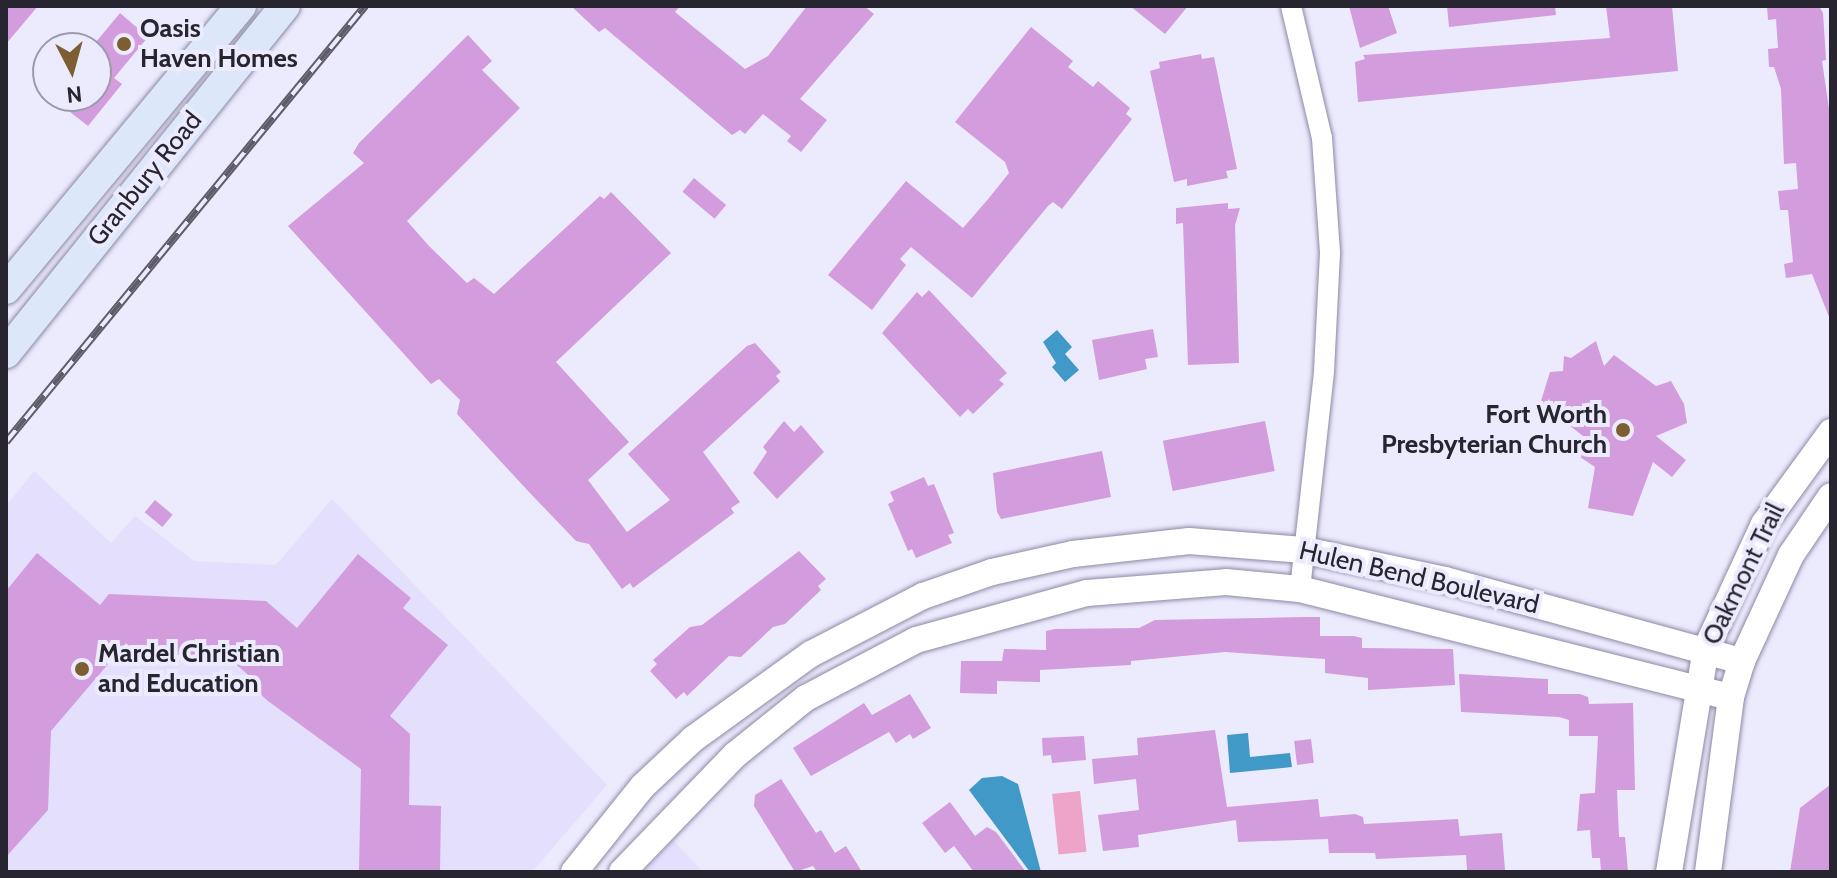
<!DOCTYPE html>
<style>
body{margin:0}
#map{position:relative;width:1837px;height:878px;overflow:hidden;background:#eceafd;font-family:Cabin,sans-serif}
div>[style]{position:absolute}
.built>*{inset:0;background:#e3dffd}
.green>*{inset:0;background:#eea4c8;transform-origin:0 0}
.water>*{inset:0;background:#4099c6}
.building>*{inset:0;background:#d29cdd;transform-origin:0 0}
.roads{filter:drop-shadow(0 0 2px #8d89a5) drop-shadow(0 0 2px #8d89a5)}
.minor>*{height:20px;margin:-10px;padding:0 10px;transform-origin:10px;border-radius:10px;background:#fff}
.tertiary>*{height:26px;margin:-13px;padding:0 13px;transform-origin:13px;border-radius:13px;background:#fff}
.secondary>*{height:30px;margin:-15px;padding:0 15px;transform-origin:15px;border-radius:15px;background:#dde7fa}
.rail>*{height:8px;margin-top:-4px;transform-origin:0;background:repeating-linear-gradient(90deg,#eceafd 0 15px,#5e5c69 0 30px);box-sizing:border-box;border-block:2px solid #5e5c69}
.dots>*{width:22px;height:22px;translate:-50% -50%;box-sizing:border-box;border:4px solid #eceafd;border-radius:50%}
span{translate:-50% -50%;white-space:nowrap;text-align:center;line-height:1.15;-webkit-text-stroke:8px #eceafd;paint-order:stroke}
.poi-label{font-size:26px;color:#272530;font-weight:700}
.left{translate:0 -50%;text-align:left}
.right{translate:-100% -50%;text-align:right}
.street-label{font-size:26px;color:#272530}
.frame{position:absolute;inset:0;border:8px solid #272530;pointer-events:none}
.north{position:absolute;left:32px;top:32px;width:80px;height:80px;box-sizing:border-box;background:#eceafd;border:2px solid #9d9bab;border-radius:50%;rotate:174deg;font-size:22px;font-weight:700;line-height:32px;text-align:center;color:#272530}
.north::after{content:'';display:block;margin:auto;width:28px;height:36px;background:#7c5e32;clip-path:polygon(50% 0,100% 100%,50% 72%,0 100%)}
</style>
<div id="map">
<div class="built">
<i style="clip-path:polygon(34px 471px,111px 543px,135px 516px,194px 561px,276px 565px,332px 499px,607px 785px,532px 872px,6px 872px,6px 506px)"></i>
<i style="clip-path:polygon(673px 840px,703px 872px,644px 872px)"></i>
</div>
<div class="green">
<i style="left:1080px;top:791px;width:61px;height:28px;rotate:84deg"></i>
</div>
<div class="water">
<i style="clip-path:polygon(1057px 330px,1072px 347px,1065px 354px,1079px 370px,1065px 382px,1052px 367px,1056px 363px,1043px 342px)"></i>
<i style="clip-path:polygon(1248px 733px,1250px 757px,1290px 753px,1292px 767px,1230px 773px,1227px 735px)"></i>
<i style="clip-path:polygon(1002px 776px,1018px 784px,1041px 872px,1030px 872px,969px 790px,982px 778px)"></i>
</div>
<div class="building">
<i style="clip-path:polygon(6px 6px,38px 6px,6px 44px)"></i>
<i style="clip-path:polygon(571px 6px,680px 6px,675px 12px,745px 69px,768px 56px,807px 6px,864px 6px,874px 14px,800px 99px,827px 120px,801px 152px,787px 141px,791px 136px,763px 114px,745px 134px,740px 130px,732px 135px,605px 28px,599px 32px)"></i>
<i style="clip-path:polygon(1130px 6px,1188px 6px,1165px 34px)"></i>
<i style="clip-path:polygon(1349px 6px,1388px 6px,1397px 33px,1360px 48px)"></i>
<i style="clip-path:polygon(1447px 6px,1555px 6px,1556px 15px,1449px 27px)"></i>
<i style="clip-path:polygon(1606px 6px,1672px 6px,1678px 71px,1358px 102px,1355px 62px,1365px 59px,1363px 55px,1610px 38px)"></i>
<i style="clip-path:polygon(1767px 6px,1819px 6px,1823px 13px,1826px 60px,1822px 61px,1831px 122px,1831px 322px,1812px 274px,1786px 278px,1784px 264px,1793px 262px,1788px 210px,1780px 210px,1778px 191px,1798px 189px,1796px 163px,1784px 164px,1781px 89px,1774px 67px,1769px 67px,1768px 49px,1778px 48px,1776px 19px,1768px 20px)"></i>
<i style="clip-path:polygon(120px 13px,148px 37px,114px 78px,122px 84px,88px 126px,60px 104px,66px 96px,96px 96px,96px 42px)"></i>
<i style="clip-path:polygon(1031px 27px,1073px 61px,1068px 67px,1093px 87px,1098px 81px,1130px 108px,1126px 114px,1132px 119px,1062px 209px,1053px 202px,1048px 206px,972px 298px,911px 247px,900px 259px,906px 265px,872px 310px,828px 275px,906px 181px,963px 228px,989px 198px,1009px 173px,1005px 162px,955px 122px)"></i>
<i style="clip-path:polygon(468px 35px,492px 61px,482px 70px,520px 108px,407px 221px,429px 246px,467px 283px,474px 278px,494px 294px,600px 196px,604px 199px,611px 192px,671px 253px,556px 362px,629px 442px,588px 480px,627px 532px,670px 500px,628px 454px,747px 346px,755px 343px,781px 372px,776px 376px,780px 381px,703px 452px,740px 502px,731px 508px,734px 513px,633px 588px,630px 583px,622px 589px,589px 544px,576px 541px,529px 492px,457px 414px,460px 400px,439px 379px,431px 384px,288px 226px,364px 163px,353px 153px,359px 143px)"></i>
<i style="clip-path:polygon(1201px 54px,1202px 59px,1214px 57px,1237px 169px,1226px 171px,1228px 178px,1187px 186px,1187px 179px,1174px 182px,1150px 71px,1160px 68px,1159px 62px)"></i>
<i style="left:694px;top:178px;width:42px;height:18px;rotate:40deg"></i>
<i style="clip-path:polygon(1228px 203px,1228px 209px,1240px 208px,1235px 225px,1239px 363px,1188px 365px,1183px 223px,1176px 224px,1176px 208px)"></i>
<i style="clip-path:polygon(929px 290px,1007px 373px,999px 380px,1004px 384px,973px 414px,968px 409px,960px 417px,882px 333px,917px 292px,922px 297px)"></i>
<i style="clip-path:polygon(1153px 329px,1158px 357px,1145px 359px,1147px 369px,1099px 380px,1092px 340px)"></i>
<i style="clip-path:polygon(1596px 341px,1604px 366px,1614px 355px,1656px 386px,1671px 381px,1684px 404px,1687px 423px,1656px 436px,1686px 460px,1672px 477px,1653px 462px,1633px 516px,1588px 508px,1595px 467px,1580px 457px,1583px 436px,1556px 415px,1537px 414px,1550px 372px,1563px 371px,1564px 356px,1571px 358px)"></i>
<i style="clip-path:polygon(784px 421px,794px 432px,801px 425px,824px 452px,777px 499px,753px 473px,767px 452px,763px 447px)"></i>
<i style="left:1265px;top:421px;width:51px;height:104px;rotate:79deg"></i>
<i style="clip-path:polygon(1102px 451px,1111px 497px,1001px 519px,997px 512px,993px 473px)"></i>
<i style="clip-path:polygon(924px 477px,928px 486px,934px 484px,954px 533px,948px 535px,952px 543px,916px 558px,912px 549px,908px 551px,888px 504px,894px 501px,890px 492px)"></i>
<i style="left:155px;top:500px;width:23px;height:16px;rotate:40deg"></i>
<i style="clip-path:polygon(799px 551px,826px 579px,818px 586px,821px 590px,785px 624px,773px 627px,741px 657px,729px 656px,687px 696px,684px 692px,676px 699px,650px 671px,657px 664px,653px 660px,690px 627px,702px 625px)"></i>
<i style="clip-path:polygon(37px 553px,100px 605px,109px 594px,266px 601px,297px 628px,358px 554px,411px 598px,403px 608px,448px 645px,390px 716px,410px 734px,409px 805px,441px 806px,440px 872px,359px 872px,361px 769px,268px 701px,249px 684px,253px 679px,226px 656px,138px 654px,126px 643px,51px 731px,48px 810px,6px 857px,6px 591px)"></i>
<i style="clip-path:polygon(1304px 617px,1320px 617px,1320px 636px,1354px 636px,1362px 638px,1362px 648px,1453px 649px,1455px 685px,1368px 690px,1368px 678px,1325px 673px,1325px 659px,1225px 652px,1131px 661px,1131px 665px,1040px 670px,1040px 682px,997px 681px,997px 694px,960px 693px,961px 661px,1002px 661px,1004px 649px,1046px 650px,1046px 631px,1055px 629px,1139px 628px,1155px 620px)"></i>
<i style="clip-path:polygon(1459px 674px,1548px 679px,1548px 694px,1580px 694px,1588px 697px,1589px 704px,1633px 703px,1635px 790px,1617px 790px,1619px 837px,1625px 837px,1628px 872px,1601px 872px,1600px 858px,1592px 858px,1590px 830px,1577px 831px,1580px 794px,1595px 793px,1598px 736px,1569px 736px,1569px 720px,1559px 717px,1461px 712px)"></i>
<i style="clip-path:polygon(910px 694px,931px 728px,913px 739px,910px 734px,896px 743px,889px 732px,811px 776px,793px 748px,864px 703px,872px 715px)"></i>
<i style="clip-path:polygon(1215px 730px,1227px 807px,1318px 799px,1320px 817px,1355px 814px,1363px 817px,1364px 824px,1458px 819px,1460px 836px,1502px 833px,1505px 870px,1467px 870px,1466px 855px,1376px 859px,1375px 853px,1329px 853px,1328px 839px,1238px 842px,1236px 820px,1138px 835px,1139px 847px,1103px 851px,1098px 815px,1139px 810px,1136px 779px,1094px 784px,1092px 759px,1138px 755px,1137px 738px)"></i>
<i style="clip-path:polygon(1084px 736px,1086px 760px,1052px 763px,1051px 755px,1043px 756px,1042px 738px)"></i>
<i style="left:1311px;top:739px;width:24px;height:17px;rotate:83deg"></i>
<i style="clip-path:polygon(781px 779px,816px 833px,821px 830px,835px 853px,846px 846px,862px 872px,817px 872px,813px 866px,795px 872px,754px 806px,755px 795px)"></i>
<i style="clip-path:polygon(1831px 784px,1831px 872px,1790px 872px,1800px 808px)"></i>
<i style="clip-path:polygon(950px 802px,975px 836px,987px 827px,996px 832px,1026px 872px,974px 872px,954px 846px,945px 853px,922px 823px)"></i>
</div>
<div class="roads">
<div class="minor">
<i style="left:1291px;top:6px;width:136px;rotate:76.8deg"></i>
<i style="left:1322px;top:138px;width:115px;rotate:86deg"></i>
<i style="left:1330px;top:253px;width:119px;rotate:92.9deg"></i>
<i style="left:1324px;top:372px;width:218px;rotate:96.3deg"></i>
</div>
<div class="tertiary">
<i style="left:574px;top:872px;width:110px;rotate:-51.3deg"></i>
<i style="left:643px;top:786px;width:69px;rotate:-43.2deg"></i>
<i style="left:693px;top:739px;width:145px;rotate:-35.8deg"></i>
<i style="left:811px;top:654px;width:126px;rotate:-27.4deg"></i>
<i style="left:923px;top:596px;width:73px;rotate:-19.2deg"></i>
<i style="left:992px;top:572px;width:83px;rotate:-12.5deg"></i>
<i style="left:1073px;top:554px;width:117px;rotate:-6.4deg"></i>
<i style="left:1189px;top:541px;width:115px;rotate:4.5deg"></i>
<i style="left:1304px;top:550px;width:144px;rotate:12deg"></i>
<i style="left:1445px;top:580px;width:308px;rotate:15.3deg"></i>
<i style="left:622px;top:872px;width:163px;rotate:-46deg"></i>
<i style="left:735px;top:755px;width:91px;rotate:-38.8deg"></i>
<i style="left:806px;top:698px;width:124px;rotate:-27.8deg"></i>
<i style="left:916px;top:640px;width:177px;rotate:-15.4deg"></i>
<i style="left:1087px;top:593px;width:139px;rotate:-4.5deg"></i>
<i style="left:1226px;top:582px;width:74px;rotate:5.4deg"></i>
<i style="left:1300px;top:589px;width:444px;rotate:14.1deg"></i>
<i style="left:1669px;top:872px;width:226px;rotate:-80.6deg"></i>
<i style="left:1706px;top:649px;width:138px;rotate:-65.1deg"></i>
<i style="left:1764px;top:524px;width:114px;rotate:-53.9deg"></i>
<i style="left:1708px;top:872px;width:177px;rotate:-82.5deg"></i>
<i style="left:1731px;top:697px;width:38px;rotate:-73deg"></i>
<i style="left:1742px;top:661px;width:117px;rotate:-65.2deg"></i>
<i style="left:1791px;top:555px;width:71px;rotate:-55.9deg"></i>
</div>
<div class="secondary">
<i style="left:6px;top:289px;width:368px;rotate:-50.3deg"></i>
<i style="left:6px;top:353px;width:445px;rotate:-51.2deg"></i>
</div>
</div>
<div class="rail">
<i style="left:6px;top:442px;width:565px;rotate:-50.53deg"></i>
</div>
<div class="dots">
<i style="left:124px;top:44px;background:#7c5e32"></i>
<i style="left:1623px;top:430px;background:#7c5e32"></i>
<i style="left:82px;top:669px;background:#7c5e32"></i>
</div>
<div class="poi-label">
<span class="left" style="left:140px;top:44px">Oasis<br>Haven Homes</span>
<span class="right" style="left:1607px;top:430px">Fort Worth<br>Presbyterian Church</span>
<span class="left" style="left:98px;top:669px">Mardel Christian<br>and Education</span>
</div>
<div class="street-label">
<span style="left:145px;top:179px;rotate:-51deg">Granbury Road</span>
<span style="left:1744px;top:574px;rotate:-64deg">Oakmont Trail</span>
<span style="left:1419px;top:578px;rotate:13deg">Hulen Bend Boulevard</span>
</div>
<div class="frame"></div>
<div class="north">N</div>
</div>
